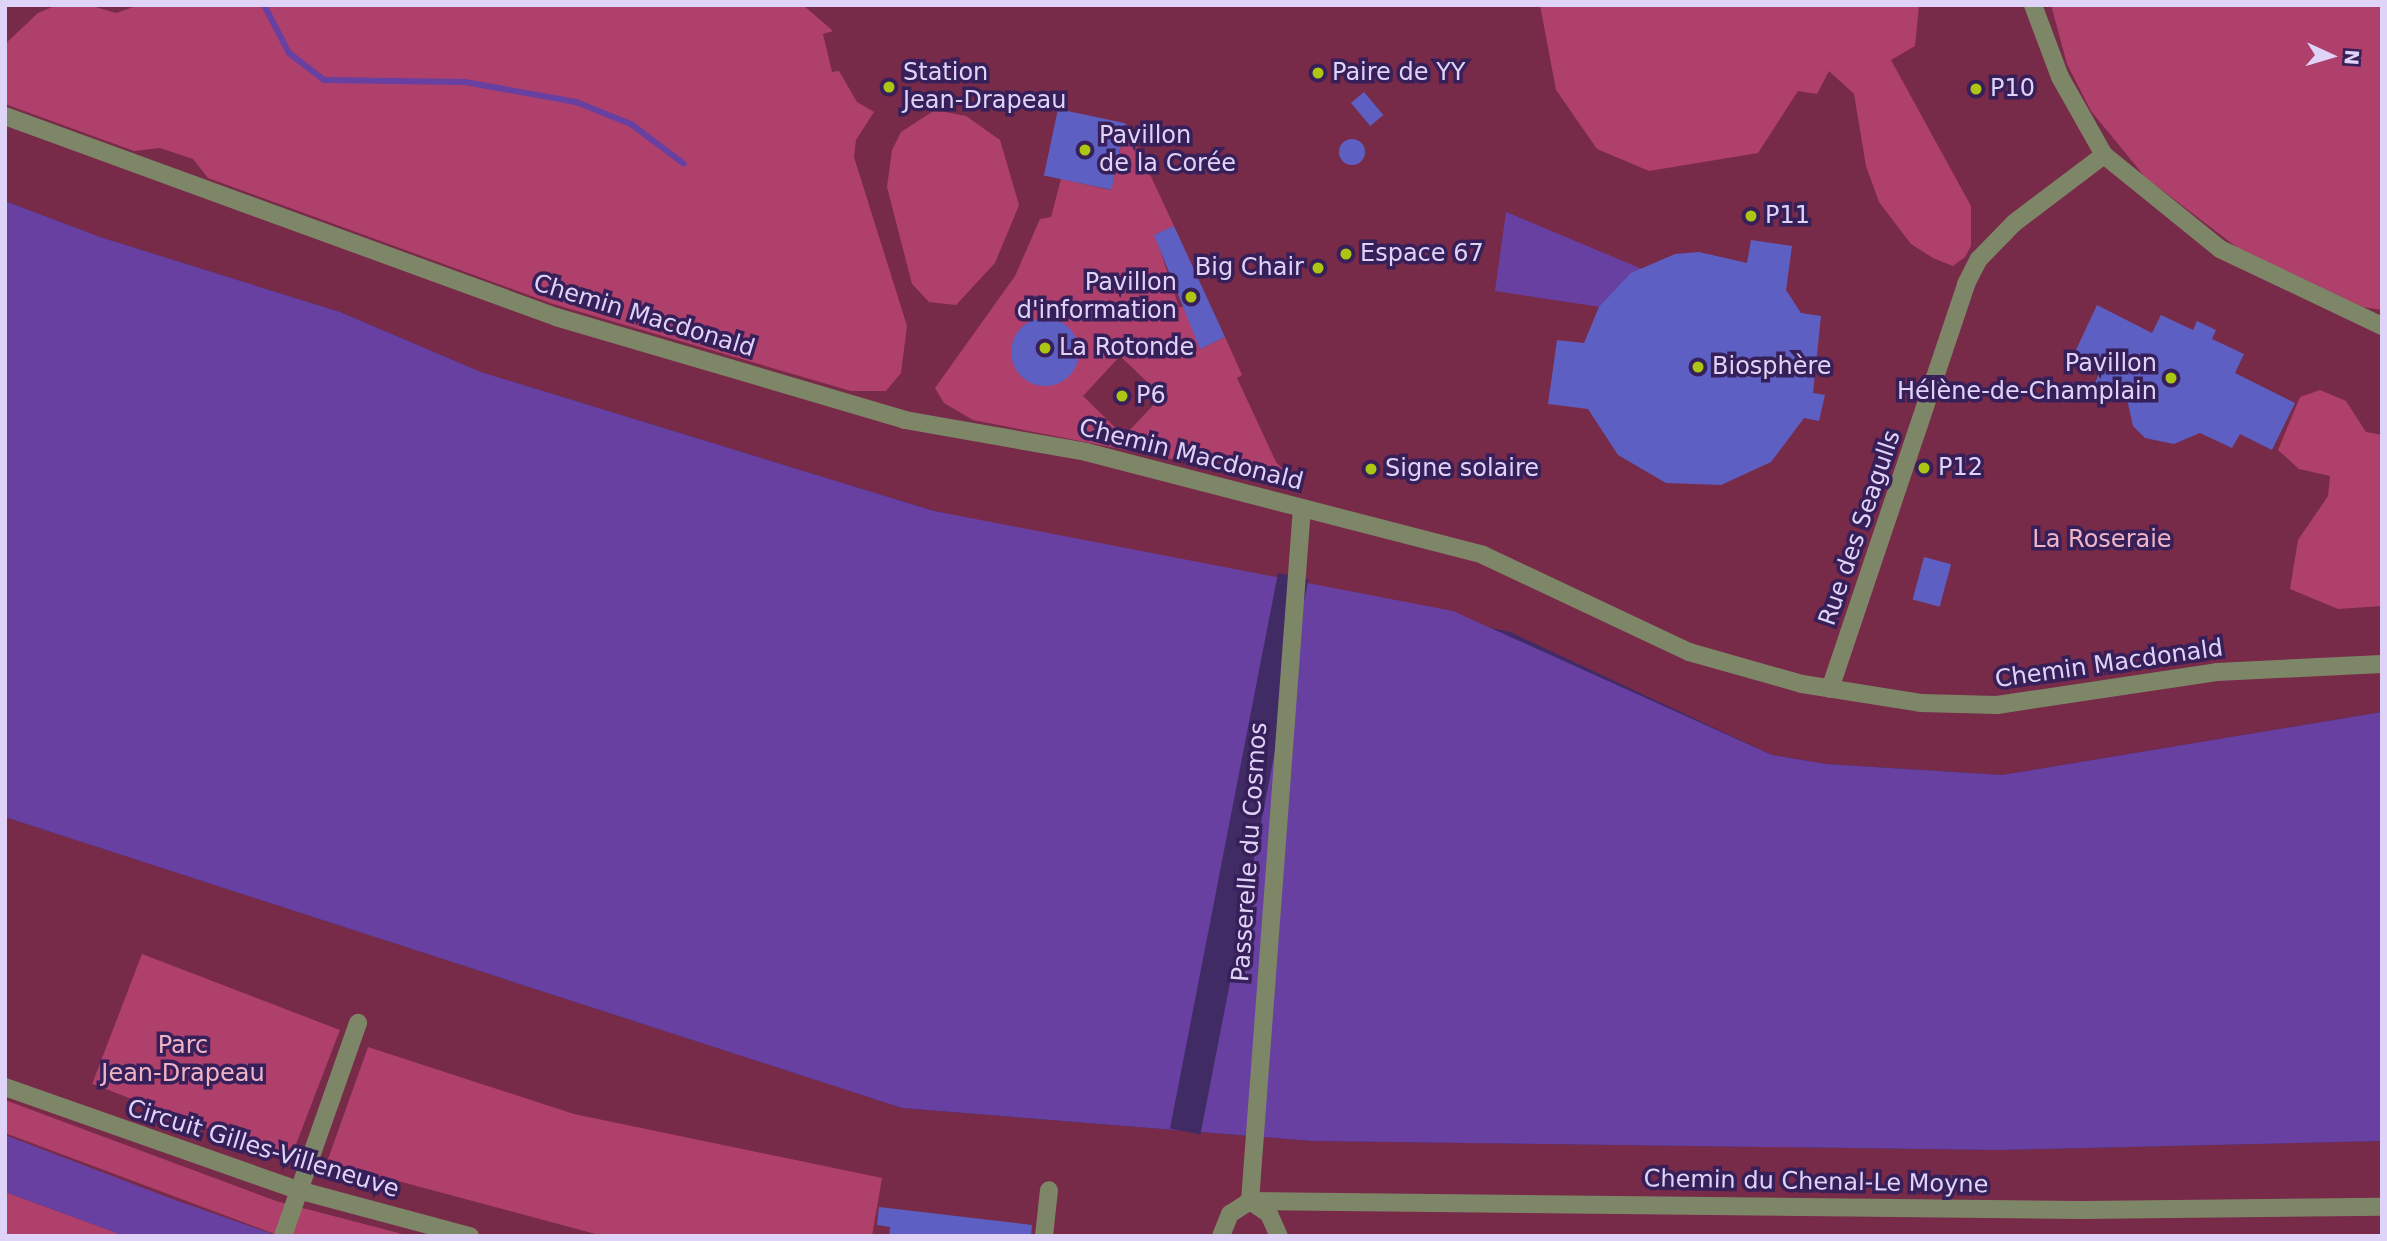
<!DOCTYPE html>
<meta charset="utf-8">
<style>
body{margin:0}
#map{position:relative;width:2387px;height:1241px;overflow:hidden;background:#412b65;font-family:"DejaVu Sans",sans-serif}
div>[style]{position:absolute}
.green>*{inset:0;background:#782a49}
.forest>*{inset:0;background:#af406b;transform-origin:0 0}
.water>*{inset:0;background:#6740a1}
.pier>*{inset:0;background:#412b65;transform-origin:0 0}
.stream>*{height:6px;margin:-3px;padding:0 3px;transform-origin:3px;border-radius:3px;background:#6740a1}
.building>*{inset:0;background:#5d60c2;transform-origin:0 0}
.round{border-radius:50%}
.minor>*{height:18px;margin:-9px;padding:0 9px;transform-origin:9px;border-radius:9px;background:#7e8668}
.dots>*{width:19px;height:19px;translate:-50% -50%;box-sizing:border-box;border:4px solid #372059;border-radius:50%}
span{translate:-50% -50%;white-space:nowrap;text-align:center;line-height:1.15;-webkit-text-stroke:7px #372059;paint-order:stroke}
.poi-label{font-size:24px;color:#dfd4f8}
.left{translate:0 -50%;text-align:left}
.right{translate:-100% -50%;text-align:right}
.street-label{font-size:24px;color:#dfd4f8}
.park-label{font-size:24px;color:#f0b4c6}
.frame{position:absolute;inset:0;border:7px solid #dfd4f8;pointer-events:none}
.north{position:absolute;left:2296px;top:21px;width:70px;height:70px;-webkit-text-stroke:5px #372059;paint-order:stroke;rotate:94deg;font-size:19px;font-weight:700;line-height:28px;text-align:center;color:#dfd4f8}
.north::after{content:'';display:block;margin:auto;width:24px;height:32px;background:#dfd4f8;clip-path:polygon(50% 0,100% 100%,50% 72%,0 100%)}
</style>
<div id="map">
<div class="green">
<i style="clip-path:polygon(5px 5px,2382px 5px,2382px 712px,2002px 775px,1826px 764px,1772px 755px,1510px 632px,934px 511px,481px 372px,340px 312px,100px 237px,5px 201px)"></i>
<i style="clip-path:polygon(5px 817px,902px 1108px,1312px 1141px,1998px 1150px,2382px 1141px,2382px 1236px,5px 1236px)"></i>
</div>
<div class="forest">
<i style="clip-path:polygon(57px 5px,89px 5px,116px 13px,139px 5px,803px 5px,833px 31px,823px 34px,832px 72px,839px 71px,857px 102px,874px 112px,856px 140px,854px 157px,907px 326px,901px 373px,886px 391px,851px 391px,553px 304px,208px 178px,193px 159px,160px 148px,134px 151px,5px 104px,5px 44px,38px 13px)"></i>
<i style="clip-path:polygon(1540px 5px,1919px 5px,1915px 46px,1891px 60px,1971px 206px,1971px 246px,1965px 257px,1953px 266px,1933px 258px,1911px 244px,1879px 202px,1866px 166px,1854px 94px,1829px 71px,1817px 94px,1798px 91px,1758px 153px,1649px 171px,1597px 149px,1556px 90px)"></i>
<i style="clip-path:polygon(2051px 5px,2382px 5px,2382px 310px,2363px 307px,2239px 249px,2145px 177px,2091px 111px,2067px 64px)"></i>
<i style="clip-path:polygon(935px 110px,966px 116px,1000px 140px,1019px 205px,995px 263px,956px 305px,929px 302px,912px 284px,887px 187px,892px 150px,901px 132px)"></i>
<i style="clip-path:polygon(evenodd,1126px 123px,1174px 226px,1155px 235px,1179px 307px,1185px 307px,1200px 349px,1225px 337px,1242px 375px,1237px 378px,1276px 462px,1286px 472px,1285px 485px,1270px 481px,1255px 465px,1225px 458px,1202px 465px,973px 420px,944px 403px,935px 388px,1015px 276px,1040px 219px,1051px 217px,1061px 179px,1111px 190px,1126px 123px,1120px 356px,1162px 396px,1124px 436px,1083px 396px,1120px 356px)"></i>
<i style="clip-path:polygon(2320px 390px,2346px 401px,2366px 432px,2382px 435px,2382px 606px,2338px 609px,2290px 589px,2298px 540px,2328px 496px,2330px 476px,2299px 469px,2278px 450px,2300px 397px)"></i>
<i style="left:142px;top:954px;width:212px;height:139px;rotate:21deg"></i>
<i style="clip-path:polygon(368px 1047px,574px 1114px,882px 1178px,872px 1236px,603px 1236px,327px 1162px)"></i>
<i style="clip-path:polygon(5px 1100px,276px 1201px,410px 1236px,280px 1236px,5px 1133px)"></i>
<i style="clip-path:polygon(5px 1192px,49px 1208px,125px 1236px,5px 1236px)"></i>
</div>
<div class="water">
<i style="clip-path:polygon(5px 201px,100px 237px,340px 312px,481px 372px,934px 511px,1453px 611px,1772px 755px,1826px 764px,2002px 775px,2382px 712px,2382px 1141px,1998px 1150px,1312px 1141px,902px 1108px,5px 817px)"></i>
<i style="clip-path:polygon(1506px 212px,1671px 281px,1666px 317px,1495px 291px)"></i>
<i style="clip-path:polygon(5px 1135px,175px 1200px,278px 1236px,125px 1236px,49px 1208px,5px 1192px)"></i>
</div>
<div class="pier">
<i style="left:1278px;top:573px;width:31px;height:566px;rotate:11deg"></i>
</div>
<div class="stream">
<i style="left:264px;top:5px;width:54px;rotate:62.5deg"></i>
<i style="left:289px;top:53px;width:44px;rotate:37.6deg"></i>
<i style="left:324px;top:80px;width:141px;rotate:0.8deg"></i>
<i style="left:465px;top:82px;width:113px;rotate:10.2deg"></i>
<i style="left:576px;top:102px;width:59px;rotate:21.8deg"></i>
<i style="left:631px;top:124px;width:66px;rotate:37deg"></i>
</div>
<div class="building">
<i style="left:1364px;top:92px;width:30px;height:17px;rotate:50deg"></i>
<i style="left:1058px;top:109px;width:69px;height:68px;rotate:12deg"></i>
<i class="round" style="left:1339px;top:139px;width:26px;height:26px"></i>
<i style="clip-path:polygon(1174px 226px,1225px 337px,1200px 349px,1154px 235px)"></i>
<i style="clip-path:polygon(1751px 240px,1792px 246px,1786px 290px,1801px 313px,1821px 316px,1813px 393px,1825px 395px,1819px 421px,1804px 418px,1771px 462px,1721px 485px,1666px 483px,1618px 455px,1588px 409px,1548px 404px,1557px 340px,1584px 343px,1599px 307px,1631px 273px,1675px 254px,1699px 252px,1747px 263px)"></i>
<i style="clip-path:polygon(2097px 305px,2152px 333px,2161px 315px,2193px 330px,2197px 321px,2216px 330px,2212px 339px,2244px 354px,2235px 373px,2295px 403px,2272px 450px,2240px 434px,2232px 448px,2200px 433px,2174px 444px,2145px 438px,2133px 426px,2127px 399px,2095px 383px,2102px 367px,2074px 354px)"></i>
<i class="round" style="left:1011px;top:318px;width:68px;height:68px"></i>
<i style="left:1924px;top:557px;width:28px;height:44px;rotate:15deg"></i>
<i style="clip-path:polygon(879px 1207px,1032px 1225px,1031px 1236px,889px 1236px,890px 1227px,877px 1225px)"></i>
</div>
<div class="minor">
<i style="left:2033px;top:5px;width:77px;rotate:69.4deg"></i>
<i style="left:2060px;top:77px;width:90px;rotate:60.6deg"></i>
<i style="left:2104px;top:155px;width:149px;rotate:39deg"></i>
<i style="left:2220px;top:249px;width:179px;rotate:25.4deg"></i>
<i style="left:5px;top:116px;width:587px;rotate:20.04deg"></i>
<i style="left:556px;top:317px;width:364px;rotate:16.4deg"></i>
<i style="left:905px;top:420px;width:184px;rotate:10deg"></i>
<i style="left:1086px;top:452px;width:410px;rotate:14.5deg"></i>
<i style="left:1483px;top:555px;width:228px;rotate:25.2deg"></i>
<i style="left:1689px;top:652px;width:117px;rotate:15.8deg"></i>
<i style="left:1802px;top:684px;width:120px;rotate:9.1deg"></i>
<i style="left:1920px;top:703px;width:77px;rotate:1.5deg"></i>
<i style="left:1997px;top:705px;width:222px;rotate:-8.5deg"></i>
<i style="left:2217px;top:672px;width:165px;rotate:-2.8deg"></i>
<i style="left:1830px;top:689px;width:427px;rotate:-71.4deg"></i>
<i style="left:1966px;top:284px;width:28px;rotate:-63deg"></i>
<i style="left:1979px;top:259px;width:50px;rotate:-45.8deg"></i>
<i style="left:2014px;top:223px;width:113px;rotate:-37.1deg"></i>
<i style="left:5px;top:1087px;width:311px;rotate:19.4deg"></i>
<i style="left:298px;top:1190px;width:178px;rotate:15deg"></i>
<i style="left:1250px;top:1201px;width:831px;rotate:0.62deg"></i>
<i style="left:2081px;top:1210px;width:301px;rotate:-0.6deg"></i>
<i style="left:1250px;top:1201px;width:695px;rotate:-85.71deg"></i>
<i style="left:1250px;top:1201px;width:23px;rotate:34deg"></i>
<i style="left:1269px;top:1214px;width:24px;rotate:66deg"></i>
<i style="left:283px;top:1236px;width:226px;rotate:-70.6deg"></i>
<i style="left:1044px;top:1236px;width:46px;rotate:-83.8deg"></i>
<i style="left:1221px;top:1236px;width:24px;rotate:-68deg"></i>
<i style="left:1230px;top:1214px;width:24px;rotate:-33deg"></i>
</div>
<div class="dots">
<i style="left:1318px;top:73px;background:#acc613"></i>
<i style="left:889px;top:87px;background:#acc613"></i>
<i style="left:1976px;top:89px;background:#acc613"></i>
<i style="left:1085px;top:150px;background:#acc613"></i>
<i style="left:1751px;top:216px;background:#acc613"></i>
<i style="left:1346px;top:254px;background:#acc613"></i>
<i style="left:1318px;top:268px;background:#acc613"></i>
<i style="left:1191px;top:297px;background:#acc613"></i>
<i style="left:1045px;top:348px;background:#acc613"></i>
<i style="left:1698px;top:367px;background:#acc613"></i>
<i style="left:2171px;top:378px;background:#acc613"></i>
<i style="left:1122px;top:396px;background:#acc613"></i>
<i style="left:1924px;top:468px;background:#acc613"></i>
<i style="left:1371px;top:469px;background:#acc613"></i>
</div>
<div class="poi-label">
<span class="left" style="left:903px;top:87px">Station<br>Jean-Drapeau</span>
<span class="left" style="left:1332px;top:73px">Paire de YY</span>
<span class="left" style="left:1990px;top:89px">P10</span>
<span class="left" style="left:1099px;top:150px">Pavillon<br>de la Corée</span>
<span class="left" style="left:1765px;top:216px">P11</span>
<span class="left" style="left:1360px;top:254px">Espace 67</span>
<span class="right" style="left:1304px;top:268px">Big Chair</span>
<span class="right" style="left:1177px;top:297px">Pavillon<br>d'information</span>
<span class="left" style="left:1059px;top:348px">La Rotonde</span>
<span class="right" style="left:2157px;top:378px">Pavillon<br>Hélène-de-Champlain</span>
<span class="left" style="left:1712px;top:367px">Biosphère</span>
<span class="left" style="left:1136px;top:396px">P6</span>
<span class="left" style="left:1938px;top:468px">P12</span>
<span class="left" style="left:1385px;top:469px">Signe solaire</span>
</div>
<div class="street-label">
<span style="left:644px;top:316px;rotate:17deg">Chemin Macdonald</span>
<span style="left:1191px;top:455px;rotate:14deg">Chemin Macdonald</span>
<span style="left:1860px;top:528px;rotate:-71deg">Rue des Seagulls</span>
<span style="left:2109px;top:664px;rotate:-8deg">Chemin Macdonald</span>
<span style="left:1250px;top:852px;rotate:-86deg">Passerelle du Cosmos</span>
<span style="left:263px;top:1149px;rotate:17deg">Circuit Gilles-Villeneuve</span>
<span style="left:1816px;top:1182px;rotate:1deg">Chemin du Chenal-Le Moyne</span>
</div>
<div class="park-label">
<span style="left:2102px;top:540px">La Roseraie</span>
<span style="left:183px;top:1060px">Parc<br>Jean-Drapeau</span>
</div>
<div class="frame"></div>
<div class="north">N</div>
</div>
